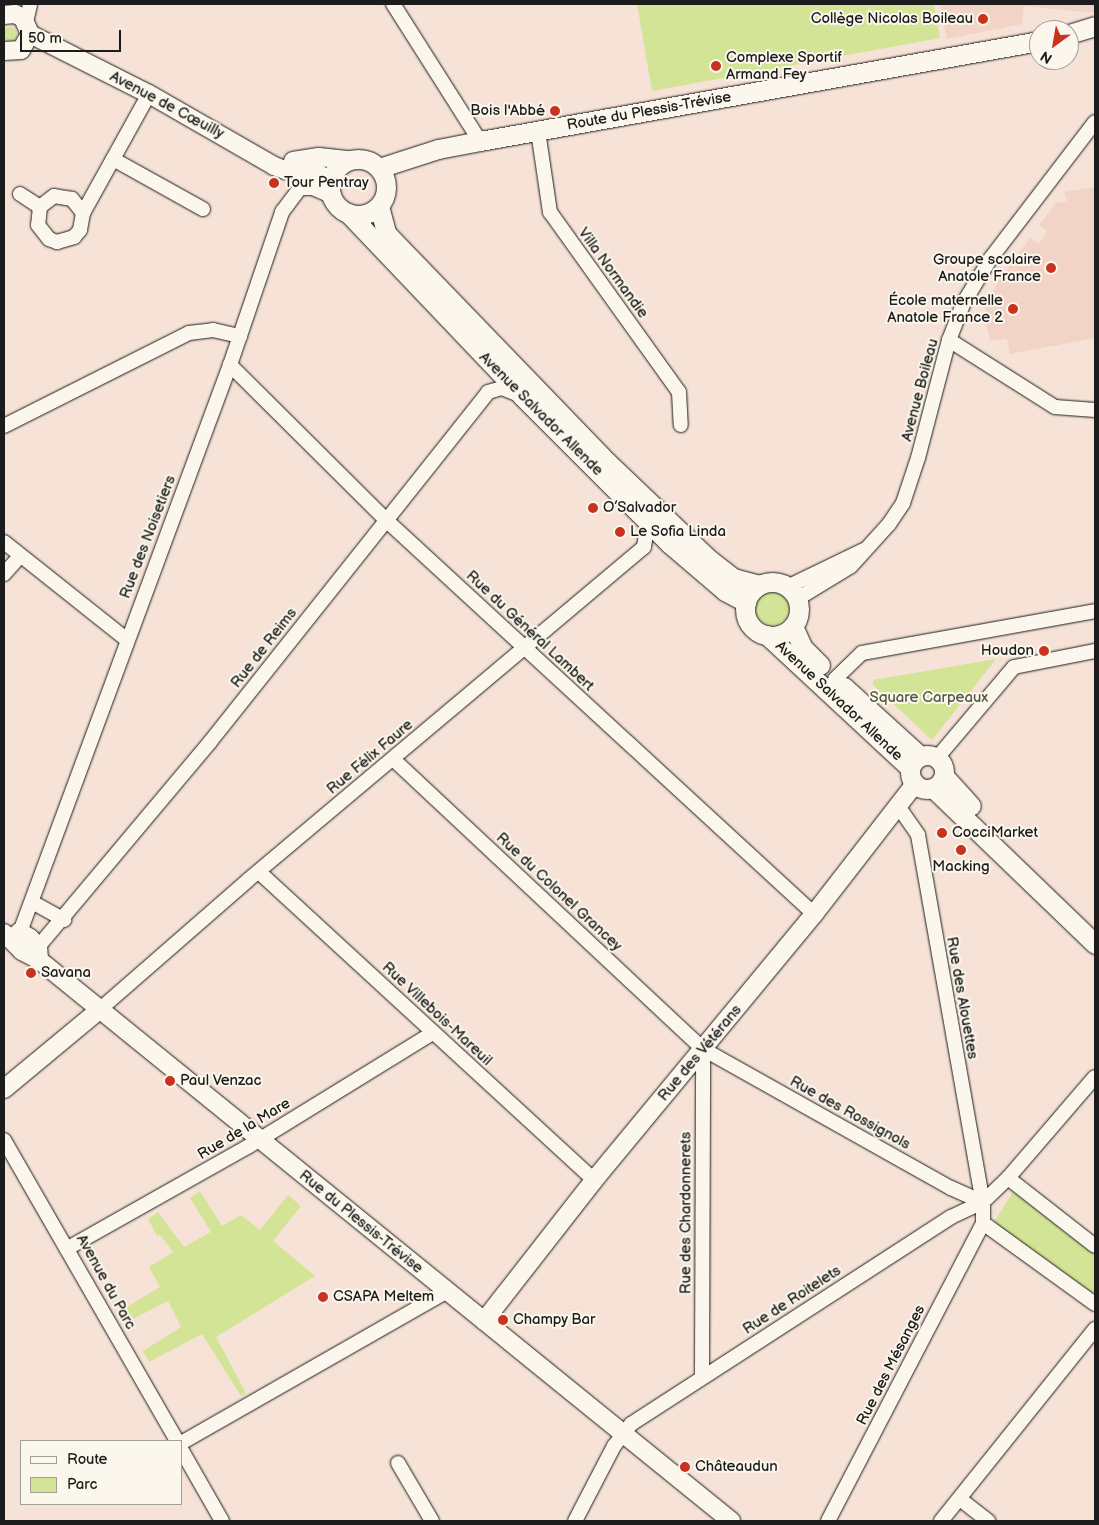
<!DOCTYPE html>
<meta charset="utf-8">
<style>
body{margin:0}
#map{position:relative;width:1099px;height:1525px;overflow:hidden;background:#f6e2d6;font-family:"Balsamiq Sans",sans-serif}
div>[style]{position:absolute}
.built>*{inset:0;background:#f2d4c6}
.green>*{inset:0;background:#d3e497}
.round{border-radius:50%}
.roads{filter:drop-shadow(0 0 1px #1c1c1c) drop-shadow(0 0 1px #1c1c1c)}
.minor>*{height:14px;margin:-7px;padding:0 7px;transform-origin:7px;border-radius:7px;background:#fbf7ec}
.tertiary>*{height:18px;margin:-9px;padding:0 9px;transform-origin:9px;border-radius:9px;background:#fbf7ec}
.secondary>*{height:19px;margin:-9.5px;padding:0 9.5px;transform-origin:9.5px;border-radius:9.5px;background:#fbf7ec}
.secondary>.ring{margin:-9.5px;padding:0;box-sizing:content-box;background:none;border:19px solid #fbf7ec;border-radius:50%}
.dots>*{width:14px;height:14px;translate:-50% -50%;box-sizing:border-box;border:2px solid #fbf7ec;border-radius:50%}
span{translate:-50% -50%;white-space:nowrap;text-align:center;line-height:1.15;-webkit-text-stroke:4px #fbf7ec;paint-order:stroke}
.poi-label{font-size:15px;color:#1c1c1c}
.right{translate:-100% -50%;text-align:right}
.left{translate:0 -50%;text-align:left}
.street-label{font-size:15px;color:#1c1c1c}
.park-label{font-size:15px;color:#535841}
.frame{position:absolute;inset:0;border:5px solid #1c1c1c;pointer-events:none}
.legend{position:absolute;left:20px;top:1440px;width:162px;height:65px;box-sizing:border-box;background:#fbf7ec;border:1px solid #a29f99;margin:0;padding:6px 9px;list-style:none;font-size:15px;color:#1c1c1c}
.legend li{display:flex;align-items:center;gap:10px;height:25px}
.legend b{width:25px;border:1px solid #a29f99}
.north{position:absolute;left:1029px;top:20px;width:50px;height:50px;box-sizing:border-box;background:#fbf7ec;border:1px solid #a29f99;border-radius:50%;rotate:212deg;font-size:14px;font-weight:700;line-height:20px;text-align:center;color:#1c1c1c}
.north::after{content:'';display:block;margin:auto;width:18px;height:22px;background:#c8321e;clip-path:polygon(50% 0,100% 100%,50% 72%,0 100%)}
.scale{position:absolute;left:20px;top:30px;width:101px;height:22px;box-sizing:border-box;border:2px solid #1c1c1c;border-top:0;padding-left:6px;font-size:15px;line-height:18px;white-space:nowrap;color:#1c1c1c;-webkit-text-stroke:4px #fbf7ec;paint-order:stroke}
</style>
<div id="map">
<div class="built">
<i style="clip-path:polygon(940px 4px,1095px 4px,1095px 13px,1024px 6px,1022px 24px,947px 39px)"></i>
<i style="clip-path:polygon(1095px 187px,1095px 338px,1010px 354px,1007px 339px,990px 341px,984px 317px,988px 301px,999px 280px,1030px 238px,1039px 244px,1047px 231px,1039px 225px,1056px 203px,1067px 201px,1064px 192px)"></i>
</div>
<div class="green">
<i style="clip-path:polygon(637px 4px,934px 4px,940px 38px,652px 91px)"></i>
<i class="round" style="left:3px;top:27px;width:14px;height:14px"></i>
<i class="round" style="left:755px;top:591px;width:34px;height:34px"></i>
<i style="clip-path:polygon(996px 659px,932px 740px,873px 685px,873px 680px)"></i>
<i style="clip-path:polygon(1015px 1189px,1095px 1253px,1095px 1298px,992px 1225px)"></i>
<i style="clip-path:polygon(200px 1191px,222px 1226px,241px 1215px,260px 1230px,288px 1195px,301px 1206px,273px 1241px,315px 1276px,216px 1337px,246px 1393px,241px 1396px,202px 1334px,149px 1362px,143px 1351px,181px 1327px,168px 1301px,127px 1322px,120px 1311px,160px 1287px,149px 1267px,173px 1252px,160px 1235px,157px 1236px,148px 1219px,158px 1212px,184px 1247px,211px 1232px,190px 1198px)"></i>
</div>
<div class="roads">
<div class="minor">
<i style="left:393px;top:4px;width:162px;rotate:57.6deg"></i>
<i style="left:26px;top:22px;width:18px;rotate:-77deg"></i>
<i style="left:538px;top:131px;width:82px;rotate:81.6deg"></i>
<i style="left:550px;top:212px;width:221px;rotate:54.4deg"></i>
<i style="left:679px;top:392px;width:33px;rotate:87deg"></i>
<i style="left:113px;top:159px;width:103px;rotate:29.1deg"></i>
<i style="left:20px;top:194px;width:24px;rotate:33deg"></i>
<i style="left:83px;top:213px;width:18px;rotate:-128deg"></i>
<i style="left:72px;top:199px;width:18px;rotate:-171deg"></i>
<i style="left:54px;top:196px;width:18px;rotate:142deg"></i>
<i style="left:40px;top:207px;width:18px;rotate:96deg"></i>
<i style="left:38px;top:225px;width:18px;rotate:52deg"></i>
<i style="left:49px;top:239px;width:9px;rotate:21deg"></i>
<i style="left:57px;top:242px;width:18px;rotate:-16deg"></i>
<i style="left:74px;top:237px;width:9px;rotate:-49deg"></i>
<i style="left:80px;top:230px;width:17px;rotate:-80deg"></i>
<i style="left:83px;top:213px;width:136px;rotate:-61deg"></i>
<i style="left:949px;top:340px;width:125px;rotate:32.3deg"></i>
<i style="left:1055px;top:407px;width:40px;rotate:4.3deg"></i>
<i style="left:230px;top:365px;width:220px;rotate:44.8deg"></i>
<i style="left:386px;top:520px;width:582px;rotate:42.63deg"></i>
<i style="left:4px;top:426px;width:207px;rotate:-26.7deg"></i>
<i style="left:189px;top:333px;width:24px;rotate:-7deg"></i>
<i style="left:213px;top:330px;width:28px;rotate:13deg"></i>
<i style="left:4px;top:542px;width:157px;rotate:38.5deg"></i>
<i style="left:4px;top:574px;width:24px;rotate:-48deg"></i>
<i style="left:787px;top:587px;width:85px;rotate:-25.7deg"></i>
<i style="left:797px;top:599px;width:63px;rotate:-31.4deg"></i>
<i style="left:851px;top:566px;width:57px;rotate:-47.9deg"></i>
<i style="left:889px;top:524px;width:25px;rotate:-56deg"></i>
<i style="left:903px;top:503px;width:47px;rotate:-71.6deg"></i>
<i style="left:918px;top:458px;width:122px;rotate:-75.3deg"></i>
<i style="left:949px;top:340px;width:41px;rotate:-68.5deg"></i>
<i style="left:964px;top:302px;width:52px;rotate:-58.5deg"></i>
<i style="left:991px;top:258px;width:171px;rotate:-52.6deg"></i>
<i style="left:835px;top:679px;width:37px;rotate:-44deg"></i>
<i style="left:862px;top:653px;width:237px;rotate:-10.2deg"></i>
<i style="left:937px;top:758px;width:119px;rotate:-49.8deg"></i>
<i style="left:1014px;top:667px;width:83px;rotate:-11.2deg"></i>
<i style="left:393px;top:759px;width:424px;rotate:43.1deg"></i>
<i style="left:703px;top:1049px;width:284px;rotate:29.3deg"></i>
<i style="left:951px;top:1188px;width:35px;rotate:24deg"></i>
<i style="left:898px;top:806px;width:35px;rotate:55deg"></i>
<i style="left:918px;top:835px;width:373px;rotate:80deg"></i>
<i style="left:259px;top:872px;width:455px;rotate:42.6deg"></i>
<i style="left:32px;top:902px;width:37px;rotate:29deg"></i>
<i style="left:20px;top:932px;width:605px;rotate:-69.68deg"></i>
<i style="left:230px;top:365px;width:162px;rotate:-71.2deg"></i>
<i style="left:282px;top:212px;width:30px;rotate:-53deg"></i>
<i style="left:300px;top:188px;width:13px"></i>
<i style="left:313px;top:188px;width:20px;rotate:24deg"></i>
<i style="left:38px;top:947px;width:268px;rotate:-50deg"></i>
<i style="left:210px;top:742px;width:447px;rotate:-51.5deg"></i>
<i style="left:488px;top:392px;width:15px;rotate:-16deg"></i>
<i style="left:502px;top:388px;width:18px;rotate:22deg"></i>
<i style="left:98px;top:1011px;width:199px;rotate:-41.1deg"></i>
<i style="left:248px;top:880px;width:517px;rotate:-40.06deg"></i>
<i style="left:644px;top:547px;width:25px;rotate:-81deg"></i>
<i style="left:4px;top:1140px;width:347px;rotate:60.1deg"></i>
<i style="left:1008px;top:1178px;width:110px;rotate:38deg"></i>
<i style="left:983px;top:1223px;width:138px;rotate:35.9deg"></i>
<i style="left:68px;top:1248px;width:208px;rotate:-29.4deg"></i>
<i style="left:249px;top:1146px;width:216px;rotate:-31.6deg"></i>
<i style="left:702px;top:1376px;width:327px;rotate:-89.8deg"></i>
<i style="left:181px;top:1443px;width:306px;rotate:-29.7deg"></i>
<i style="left:181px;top:1449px;width:83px;rotate:60.3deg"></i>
<i style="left:398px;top:1463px;width:67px;rotate:59.6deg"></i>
<i style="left:960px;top:1499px;width:36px;rotate:38deg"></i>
<i style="left:575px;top:1521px;width:85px;rotate:-62.5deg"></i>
<i style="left:614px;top:1446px;width:28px;rotate:-52deg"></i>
<i style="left:631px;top:1424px;width:381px;rotate:-32.9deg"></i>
<i style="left:951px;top:1217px;width:35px;rotate:-25deg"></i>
<i style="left:828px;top:1521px;width:336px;rotate:-62.5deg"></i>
<i style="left:983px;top:1223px;width:21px;rotate:-90deg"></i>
<i style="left:983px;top:1202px;width:35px;rotate:-44deg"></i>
<i style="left:1008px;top:1178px;width:133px;rotate:-49.3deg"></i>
<i style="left:941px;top:1521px;width:246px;rotate:-51.3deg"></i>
</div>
<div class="tertiary">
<i style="left:4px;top:15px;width:11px;rotate:-5deg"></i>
<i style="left:15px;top:14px;width:9px;rotate:27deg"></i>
<i style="left:23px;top:18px;width:17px;rotate:66deg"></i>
<i style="left:30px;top:34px;width:18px;rotate:119deg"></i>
<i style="left:21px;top:50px;width:17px;rotate:177deg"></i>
<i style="left:30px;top:34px;width:133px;rotate:26.8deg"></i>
<i style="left:149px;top:94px;width:144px;rotate:29.9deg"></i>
<i style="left:274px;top:166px;width:12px;rotate:20deg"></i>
<i style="left:285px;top:170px;width:28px"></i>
<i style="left:313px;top:170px;width:20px;rotate:33deg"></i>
<i style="left:293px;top:161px;width:26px;rotate:-9deg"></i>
<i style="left:319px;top:157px;width:30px;rotate:6deg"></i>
<i style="left:4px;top:933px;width:25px;rotate:45deg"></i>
<i style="left:22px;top:951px;width:19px;rotate:28deg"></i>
<i style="left:39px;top:960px;width:13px;rotate:-94deg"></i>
<i style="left:38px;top:947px;width:12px;rotate:-132deg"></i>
<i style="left:30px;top:938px;width:12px;rotate:-149deg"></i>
<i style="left:20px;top:932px;width:10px;rotate:143deg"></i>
<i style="left:39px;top:960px;width:891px;rotate:39.03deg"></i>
<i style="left:4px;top:1089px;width:122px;rotate:-39.7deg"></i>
<i style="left:484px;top:1321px;width:179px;rotate:-52deg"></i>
<i style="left:594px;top:1180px;width:345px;rotate:-50.4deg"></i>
<i style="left:814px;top:914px;width:165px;rotate:-52.2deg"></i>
</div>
<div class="secondary">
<i style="left:1069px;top:34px;width:27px;rotate:-17deg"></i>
<i class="ring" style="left:330px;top:159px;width:37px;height:37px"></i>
<i style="left:379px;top:168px;width:62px;rotate:-17.9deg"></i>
<i style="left:438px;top:149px;width:43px;rotate:-10.8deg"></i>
<i style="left:480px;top:141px;width:568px;rotate:-10.14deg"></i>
<i style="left:379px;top:206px;width:28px;rotate:75deg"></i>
<i style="left:386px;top:233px;width:310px;rotate:46deg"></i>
<i style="left:601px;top:456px;width:151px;rotate:43.7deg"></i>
<i style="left:710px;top:560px;width:29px;rotate:38deg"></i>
<i style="left:733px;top:578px;width:27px;rotate:15deg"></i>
<i style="left:348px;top:213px;width:253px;rotate:46.4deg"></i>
<i style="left:522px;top:396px;width:209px;rotate:45deg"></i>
<i style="left:670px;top:544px;width:72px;rotate:40.5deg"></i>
<i style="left:725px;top:591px;width:24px;rotate:28deg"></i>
<i class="ring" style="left:745px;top:582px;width:35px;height:35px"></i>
<i style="left:793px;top:626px;width:24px;rotate:66deg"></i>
<i style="left:803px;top:648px;width:24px;rotate:45deg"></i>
<i style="left:767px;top:635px;width:195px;rotate:42.9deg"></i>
<i style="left:844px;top:687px;width:103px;rotate:42.2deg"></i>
<i class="ring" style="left:910px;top:755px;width:15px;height:15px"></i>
<i style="left:944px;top:776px;width:40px;rotate:48deg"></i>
<i style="left:933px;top:788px;width:225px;rotate:43.9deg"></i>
</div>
</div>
<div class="dots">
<i style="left:983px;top:19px;background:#c8321e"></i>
<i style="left:716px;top:66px;background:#c8321e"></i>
<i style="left:555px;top:111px;background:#c8321e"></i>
<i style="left:274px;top:183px;background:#c8321e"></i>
<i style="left:1051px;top:268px;background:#c8321e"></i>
<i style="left:1013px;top:309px;background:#c8321e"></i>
<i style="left:593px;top:508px;background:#c8321e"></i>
<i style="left:620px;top:532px;background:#c8321e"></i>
<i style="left:1044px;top:651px;background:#c8321e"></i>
<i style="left:942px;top:833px;background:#c8321e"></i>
<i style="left:961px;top:850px;background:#c8321e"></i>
<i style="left:31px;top:973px;background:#c8321e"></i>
<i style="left:170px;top:1081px;background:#c8321e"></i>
<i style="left:323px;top:1297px;background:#c8321e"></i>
<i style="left:503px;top:1320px;background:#c8321e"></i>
<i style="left:685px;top:1467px;background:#c8321e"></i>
</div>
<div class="poi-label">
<span class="right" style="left:973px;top:19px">Collège Nicolas Boileau</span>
<span class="left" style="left:726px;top:66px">Complexe Sportif<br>Armand Fey</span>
<span class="right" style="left:545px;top:111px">Bois l'Abbé</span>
<span class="left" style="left:284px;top:183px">Tour Pentray</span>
<span class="right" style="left:1041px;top:268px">Groupe scolaire<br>Anatole France</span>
<span class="right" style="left:1003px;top:309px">École maternelle<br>Anatole France 2</span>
<span class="left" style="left:603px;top:508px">O’Salvador</span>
<span class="left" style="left:630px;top:532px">Le Sofia Linda</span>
<span class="right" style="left:1034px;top:651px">Houdon</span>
<span class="left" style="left:952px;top:833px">CocciMarket</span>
<span style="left:961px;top:867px">Macking</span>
<span class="left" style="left:41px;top:973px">Savana</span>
<span class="left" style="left:180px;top:1081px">Paul Venzac</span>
<span class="left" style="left:333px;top:1297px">CSAPA Meltem</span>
<span class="left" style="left:513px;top:1320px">Champy Bar</span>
<span class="left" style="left:695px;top:1467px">Châteaudun</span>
</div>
<div class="street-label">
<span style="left:167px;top:105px;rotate:28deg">Avenue de Cœuilly</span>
<span style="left:649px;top:111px;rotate:-10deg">Route du Plessis-Trévise</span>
<span style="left:613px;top:273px;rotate:54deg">Villa Normandie</span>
<span style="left:920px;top:390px;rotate:-75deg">Avenue Boileau</span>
<span style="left:541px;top:414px;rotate:45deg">Avenue Salvador Allende</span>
<span style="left:148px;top:537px;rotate:-69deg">Rue des Noisetiers</span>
<span style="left:530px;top:631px;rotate:43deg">Rue du Général Lambert</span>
<span style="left:264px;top:648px;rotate:-52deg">Rue de Reims</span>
<span style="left:839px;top:701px;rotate:43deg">Avenue Salvador Allende</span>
<span style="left:370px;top:757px;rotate:-40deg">Rue Félix Faure</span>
<span style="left:559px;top:892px;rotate:43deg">Rue du Colonel Grancey</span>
<span style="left:962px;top:998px;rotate:80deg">Rue des Alouettes</span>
<span style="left:437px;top:1014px;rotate:43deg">Rue Villebois-Mareuil</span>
<span style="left:700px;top:1053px;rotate:-50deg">Rue des Vétérans</span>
<span style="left:850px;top:1113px;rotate:29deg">Rue des Rossignols</span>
<span style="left:244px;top:1129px;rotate:-31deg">Rue de la Mare</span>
<span style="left:686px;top:1213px;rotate:-90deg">Rue des Chardonnerets</span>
<span style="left:361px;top:1222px;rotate:39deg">Rue du Plessis-Trévise</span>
<span style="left:106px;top:1282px;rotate:61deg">Avenue du Parc</span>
<span style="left:792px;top:1300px;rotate:-33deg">Rue de Roitelets</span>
<span style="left:891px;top:1365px;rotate:-63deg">Rue des Mésanges</span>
</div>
<div class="park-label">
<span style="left:929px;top:698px">Square Carpeaux</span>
</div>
<div class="frame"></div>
<ul class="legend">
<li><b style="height:6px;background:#fbf7ec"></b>Route</li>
<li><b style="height:14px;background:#d3e497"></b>Parc</li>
</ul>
<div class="north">N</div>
<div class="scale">50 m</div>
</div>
